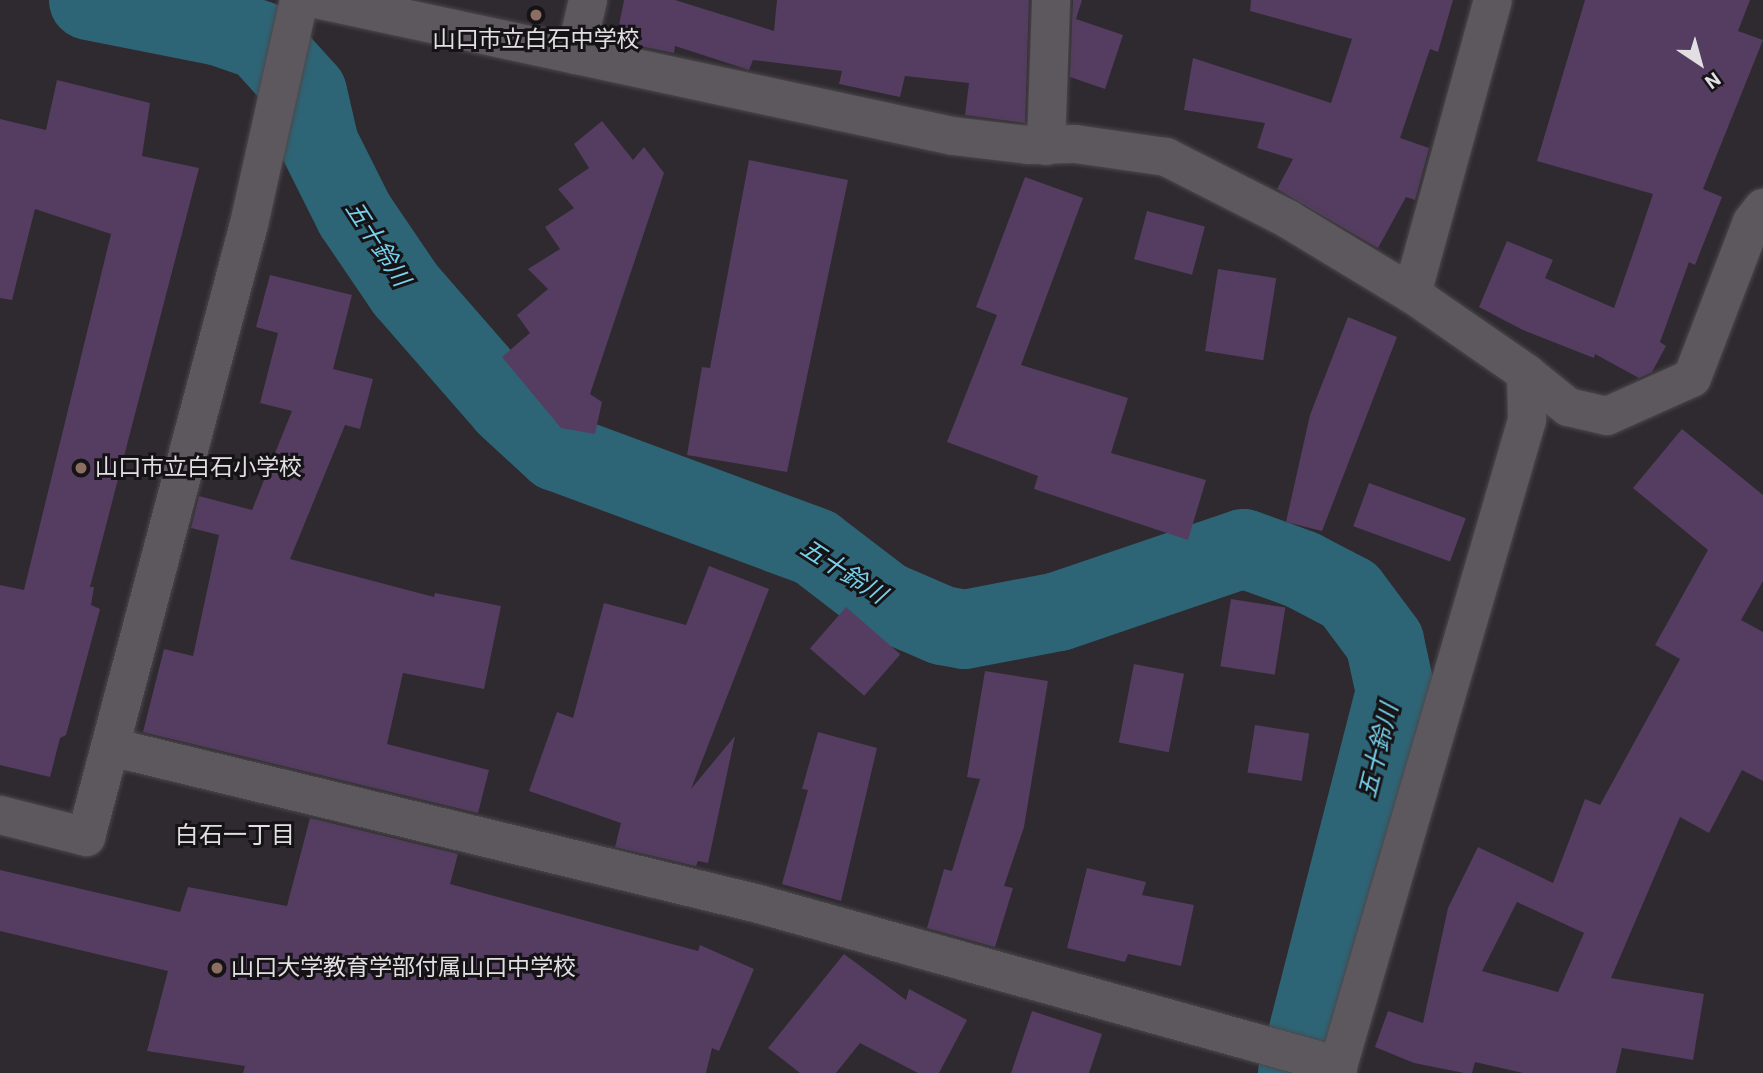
<!DOCTYPE html>
<meta charset="utf-8">
<style>
body{margin:0}
#map{position:relative;width:1763px;height:1073px;overflow:hidden;background:#2e2a2f;font-family:Roboto,"Noto Sans JP",sans-serif}
div>[style]{position:absolute}
.river>*{height:79px;margin:-39.5px;padding:0 39.5px;transform-origin:39.5px;border-radius:39.5px;background:#2e6576}
.building>*{inset:0;background:#543d60;transform-origin:0 0}
.roads{filter:drop-shadow(0 0 2px #4b474c) drop-shadow(0 0 2px #4b474c)}
.minor>*{height:38px;margin:-19px;padding:0 19px;transform-origin:19px;border-radius:19px;background:#5d585e}
.tertiary>*{height:38px;margin:-19px;padding:0 19px;transform-origin:19px;border-radius:19px;background:#5d585e}
.dots>*{width:19px;height:19px;translate:-50% -50%;box-sizing:border-box;border:4px solid #151316;border-radius:50%}
span{translate:-50% -50%;white-space:nowrap;text-align:center;line-height:1.15;-webkit-text-stroke:6px #151316;paint-order:stroke}
.poi-label{font-size:23px;color:#e2dfe2}
.left{translate:0 -50%;text-align:left}
.water-label{font-size:24px;color:#77d0ec;font-style:italic}
.neighbourhood-label{font-size:24px;color:#e2dfe2}
.north{position:absolute;left:1665px;top:28px;width:70px;height:70px;-webkit-text-stroke:5px #151316;paint-order:stroke;rotate:144deg;font-size:19px;font-weight:700;line-height:28px;text-align:center;color:#e2dfe2}
.north::after{content:'';display:block;margin:auto;width:24px;height:32px;background:#e2dfe2;clip-path:polygon(50% 0,100% 100%,50% 72%,0 100%)}
</style>
<div id="map">
<div class="river">
<i style="left:88px;top:0;width:134px;rotate:11.2deg"></i>
<i style="left:219px;top:26px;width:43px;rotate:18.9deg"></i>
<i style="left:260px;top:40px;width:70px;rotate:47.9deg"></i>
<i style="left:307px;top:92px;width:53px;rotate:77deg"></i>
<i style="left:319px;top:144px;width:78px;rotate:63.4deg"></i>
<i style="left:354px;top:214px;width:91px;rotate:55.8deg"></i>
<i style="left:405px;top:289px;width:155px;rotate:48.9deg"></i>
<i style="left:507px;top:406px;width:67px;rotate:42.6deg"></i>
<i style="left:556px;top:451px;width:276px;rotate:20.3deg"></i>
<i style="left:815px;top:547px;width:87px;rotate:37.5deg"></i>
<i style="left:884px;top:600px;width:63px;rotate:23.3deg"></i>
<i style="left:942px;top:625px;width:22px;rotate:10deg"></i>
<i style="left:964px;top:629px;width:96px;rotate:-10.8deg"></i>
<i style="left:1058px;top:611px;width:195px;rotate:-18.8deg"></i>
<i style="left:1243px;top:548px;width:62px;rotate:19.9deg"></i>
<i style="left:1301px;top:569px;width:54px;rotate:27.5deg"></i>
<i style="left:1349px;top:594px;width:59px;rotate:53.3deg"></i>
<i style="left:1384px;top:641px;width:51px;rotate:77.6deg"></i>
<i style="left:1395px;top:691px;width:394px;rotate:104.4deg"></i>
</div>
<div class="building">
<i style="clip-path:polygon(624px 0,675px 0,774px 31px,777px 0,1029px 0,1025px 123px,965px 115px,969px 83px,905px 76px,900px 97px,839px 84px,842px 71px,753px 60px,749px 70px,675px 46px,674px 53px,616px 41px)"></i>
<i style="clip-path:polygon(1073px 0,1082px 0,1076px 19px,1123px 35px,1105px 89px,1070px 77px)"></i>
<i style="clip-path:polygon(1251px 0,1453px 0,1438px 52px,1430px 49px,1400px 138px,1429px 148px,1415px 200px,1406px 197px,1378px 248px,1277px 189px,1293px 159px,1257px 148px,1265px 123px,1184px 110px,1193px 58px,1331px 103px,1352px 39px,1250px 11px)"></i>
<i style="clip-path:polygon(1585px 0,1750px 0,1738px 31px,1763px 40px,1703px 189px,1722px 197px,1695px 265px,1689px 262px,1660px 342px,1666px 346px,1652px 372px,1639px 378px,1595px 354px,1594px 358px,1523px 330px,1479px 307px,1507px 241px,1553px 260px,1545px 278px,1614px 308px,1637px 242px,1653px 194px,1537px 161px)"></i>
<i style="clip-path:polygon(57px 80px,150px 103px,142px 156px,199px 168px,90px 587px,94px 587px,91px 605px,100px 609px,66px 735px,60px 738px,50px 777px,0 765px,0 585px,24px 590px,111px 234px,35px 209px,12px 300px,0 298px,0 119px,46px 130px)"></i>
<i style="clip-path:polygon(602px 121px,633px 160px,644px 147px,664px 173px,590px 394px,602px 402px,595px 434px,561px 428px,502px 357px,530px 333px,517px 315px,548px 289px,528px 269px,560px 249px,545px 227px,574px 208px,558px 189px,589px 168px,574px 144px)"></i>
<i style="clip-path:polygon(749px 160px,848px 180px,787px 472px,687px 455px,702px 367px,710px 368px)"></i>
<i style="clip-path:polygon(1025px 177px,1083px 198px,1021px 365px,1128px 398px,1111px 453px,1206px 480px,1188px 540px,1034px 489px,1038px 476px,947px 442px,997px 315px,976px 307px)"></i>
<i style="left:1147px;top:211px;width:60px;height:50px;rotate:15deg"></i>
<i style="left:1218px;top:269px;width:59px;height:83px;rotate:9deg"></i>
<i style="clip-path:polygon(270px 275px,352px 295px,333px 369px,373px 379px,360px 429px,345px 425px,290px 559px,434px 597px,435px 593px,501px 606px,484px 689px,403px 673px,387px 744px,489px 770px,478px 813px,143px 732px,164px 649px,193px 656px,219px 535px,191px 528px,199px 496px,252px 510px,292px 411px,260px 403px,278px 333px,256px 327px)"></i>
<i style="clip-path:polygon(1348px 317px,1397px 337px,1322px 531px,1286px 522px,1310px 415px)"></i>
<i style="clip-path:polygon(evenodd,1682px 429px,1763px 495px,1763px 581px,1741px 620px,1763px 632px,1763px 781px,1742px 770px,1709px 833px,1680px 817px,1611px 978px,1704px 994px,1693px 1060px,1622px 1048px,1616px 1073px,1523px 1073px,1475px 1062px,1472px 1073px,1464px 1073px,1414px 1063px,1375px 1047px,1388px 1011px,1423px 1023px,1448px 908px,1478px 847px,1553px 883px,1585px 799px,1600px 805px,1680px 659px,1655px 645px,1708px 550px,1633px 488px,1682px 429px,1517px 902px,1584px 933px,1558px 992px,1482px 971px,1517px 902px)"></i>
<i style="left:1369px;top:483px;width:103px;height:46px;rotate:20deg"></i>
<i style="clip-path:polygon(709px 566px,769px 589px,691px 789px,735px 736px,708px 863px,698px 861px,696px 866px,615px 847px,621px 823px,529px 791px,557px 712px,573px 718px,604px 603px,686px 625px)"></i>
<i style="left:1231px;top:599px;width:55px;height:68px;rotate:9deg"></i>
<i style="left:846px;top:607px;width:72px;height:55px;rotate:41deg"></i>
<i style="left:1134px;top:664px;width:51px;height:80px;rotate:11deg"></i>
<i style="clip-path:polygon(985px 671px,1048px 681px,1024px 827px,1004px 886px,1013px 888px,995px 947px,927px 928px,944px 869px,952px 871px,980px 779px,967px 777px)"></i>
<i style="left:1255px;top:725px;width:55px;height:48px;rotate:9deg"></i>
<i style="clip-path:polygon(818px 732px,877px 748px,841px 901px,782px 884px,808px 790px,802px 789px)"></i>
<i style="clip-path:polygon(310px 818px,458px 854px,450px 884px,698px 951px,700px 945px,754px 969px,719px 1051px,712px 1048px,706px 1073px,243px 1073px,245px 1066px,147px 1051px,168px 971px,0 931px,0 870px,180px 912px,188px 887px,287px 906px)"></i>
<i style="clip-path:polygon(1087px 868px,1146px 882px,1142px 895px,1194px 905px,1181px 966px,1128px 954px,1125px 962px,1067px 948px)"></i>
<i style="clip-path:polygon(844px 954px,906px 1000px,909px 989px,967px 1020px,939px 1073px,918px 1073px,860px 1043px,836px 1073px,800px 1073px,768px 1048px)"></i>
<i style="clip-path:polygon(1032px 1011px,1102px 1034px,1089px 1073px,1011px 1073px)"></i>
</div>
<div class="roads">
<div class="minor">
<i style="left:320px;top:0;width:647px;rotate:12.13deg"></i>
<i style="left:953px;top:136px;width:76px;rotate:6.8deg"></i>
<i style="left:1028px;top:145px;width:47px;rotate:-1.2deg"></i>
<i style="left:1075px;top:144px;width:92px;rotate:8.1deg"></i>
<i style="left:1166px;top:157px;width:137px;rotate:26.9deg"></i>
<i style="left:1288px;top:219px;width:145px;rotate:31.2deg"></i>
<i style="left:1412px;top:294px;width:139px;rotate:34.7deg"></i>
<i style="left:1526px;top:373px;width:47px;rotate:88.8deg"></i>
<i style="left:1527px;top:420px;width:680px;rotate:106.3deg"></i>
<i style="left:575px;top:55px;width:57px;rotate:-76.7deg"></i>
<i style="left:1046px;top:146px;width:146px;rotate:-88deg"></i>
<i style="left:1526px;top:373px;width:54px;rotate:39deg"></i>
<i style="left:1568px;top:407px;width:40px;rotate:13deg"></i>
<i style="left:1607px;top:416px;width:93px;rotate:-24.1deg"></i>
<i style="left:1692px;top:378px;width:167px;rotate:-69deg"></i>
<i style="left:1752px;top:222px;width:18px;rotate:-52deg"></i>
<i style="left:111px;top:747px;width:663px;rotate:13.62deg"></i>
<i style="left:755px;top:903px;width:606px;rotate:15.59deg"></i>
<i style="left:0;top:815px;width:89px;rotate:14.3deg"></i>
<i style="left:86px;top:837px;width:634px;rotate:-75.11deg"></i>
<i style="left:249px;top:224px;width:230px;rotate:-77.4deg"></i>
</div>
<div class="tertiary">
<i style="left:1412px;top:294px;width:305px;rotate:-74.6deg"></i>
</div>
</div>
<div class="dots">
<i style="left:536px;top:15px;background:#8d6e63"></i>
<i style="left:81px;top:468px;background:#8d6e63"></i>
<i style="left:217px;top:968px;background:#8d6e63"></i>
</div>
<div class="poi-label">
<span style="left:536px;top:40px">山口市立白石中学校</span>
<span class="left" style="left:95px;top:468px">山口市立白石小学校</span>
<span class="left" style="left:231px;top:968px">山口大学教育学部付属山口中学校</span>
</div>
<div class="water-label">
<span style="left:377px;top:244px;rotate:57deg">五十鈴川</span>
<span style="left:843px;top:572px;rotate:33deg">五十鈴川</span>
<span style="left:1379px;top:751px;rotate:-76deg">五十鈴川</span>
</div>
<div class="neighbourhood-label">
<span style="left:235px;top:836px">白石一丁目</span>
</div>
<div class="north">N</div>
</div>
